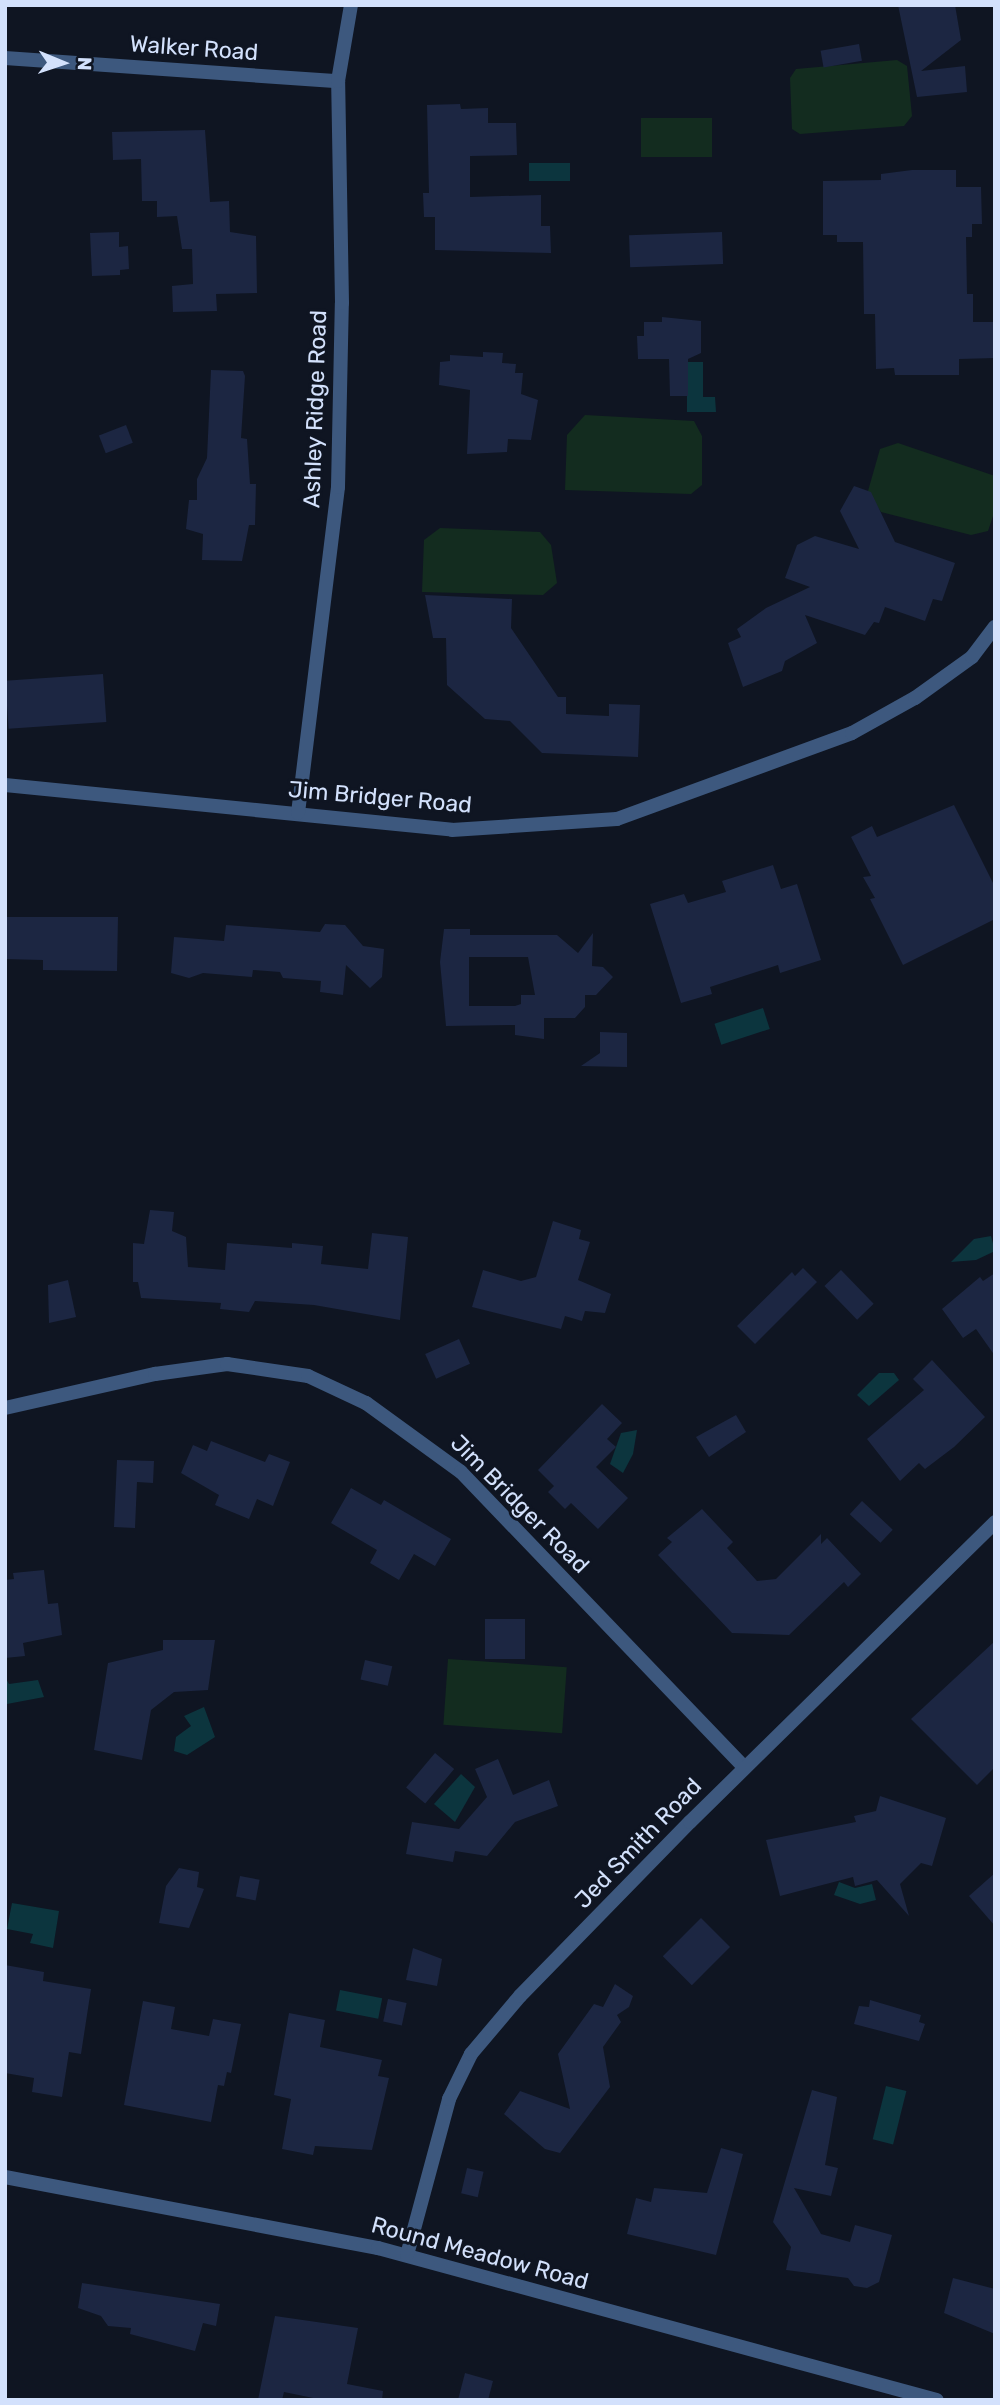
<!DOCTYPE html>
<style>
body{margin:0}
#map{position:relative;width:1000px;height:2405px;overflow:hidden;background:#0f1522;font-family:Rubik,sans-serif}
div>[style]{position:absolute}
.green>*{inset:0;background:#132c1f;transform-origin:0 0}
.water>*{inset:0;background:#0c353e;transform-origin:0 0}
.building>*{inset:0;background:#1c2642;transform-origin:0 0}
.street>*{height:14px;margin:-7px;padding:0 7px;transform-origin:7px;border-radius:7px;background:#3d587e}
span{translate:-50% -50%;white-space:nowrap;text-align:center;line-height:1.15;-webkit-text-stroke:6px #0f1522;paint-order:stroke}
.street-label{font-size:23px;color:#d3e1fc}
.frame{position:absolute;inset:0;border:7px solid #d3e1fc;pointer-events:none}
.north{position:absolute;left:28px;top:28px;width:70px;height:70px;-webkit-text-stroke:5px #0f1522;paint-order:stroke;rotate:92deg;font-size:19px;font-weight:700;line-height:28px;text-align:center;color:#d3e1fc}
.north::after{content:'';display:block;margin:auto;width:24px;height:32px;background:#d3e1fc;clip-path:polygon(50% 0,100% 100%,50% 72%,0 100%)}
</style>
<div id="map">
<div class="green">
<i style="clip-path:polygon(897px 60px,907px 66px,912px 116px,904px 126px,800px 134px,792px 129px,790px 78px,796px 69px)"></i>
<i style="left:712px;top:118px;width:39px;height:71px;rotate:90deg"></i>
<i style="clip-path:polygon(585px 415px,694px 421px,702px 436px,702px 485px,691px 494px,565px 490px,567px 435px)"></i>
<i style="clip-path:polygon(898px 443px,995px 476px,995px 510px,988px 531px,971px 535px,881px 512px,868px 491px,880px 449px)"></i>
<i style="clip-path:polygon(440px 528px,540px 532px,551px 545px,557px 583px,543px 595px,422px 592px,424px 540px)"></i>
<i style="left:448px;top:1659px;width:119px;height:66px;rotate:4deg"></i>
</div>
<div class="water">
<i style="left:529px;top:163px;width:41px;height:18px"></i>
<i style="clip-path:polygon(687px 362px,703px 362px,703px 397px,715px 397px,716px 412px,687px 412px)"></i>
<i style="left:763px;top:1008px;width:22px;height:51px;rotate:72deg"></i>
<i style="clip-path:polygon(991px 1236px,995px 1251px,976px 1260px,951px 1262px,974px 1239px)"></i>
<i style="clip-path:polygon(879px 1373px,894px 1373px,899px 1380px,869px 1406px,857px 1395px)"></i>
<i style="clip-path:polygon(637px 1430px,633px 1454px,623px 1473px,610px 1464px,621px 1433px)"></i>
<i style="clip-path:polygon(5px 1677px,9px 1684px,38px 1680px,44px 1697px,7px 1704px)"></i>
<i style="clip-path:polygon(204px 1707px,215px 1737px,187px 1755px,174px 1751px,176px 1737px,191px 1726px,184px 1716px)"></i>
<i style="clip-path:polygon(461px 1774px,475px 1787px,455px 1822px,434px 1804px)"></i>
<i style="clip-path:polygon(839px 1882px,855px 1888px,872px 1884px,876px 1900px,860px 1904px,834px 1895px)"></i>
<i style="clip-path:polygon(12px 1903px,59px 1911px,53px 1948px,30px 1943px,33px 1934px,7px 1929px)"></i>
<i style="left:340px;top:1990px;width:43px;height:21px;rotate:11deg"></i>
<i style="left:886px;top:2086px;width:21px;height:55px;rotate:14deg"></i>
</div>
<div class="building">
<i style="clip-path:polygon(898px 5px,955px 5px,961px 40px,921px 71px,965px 66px,967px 92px,917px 97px)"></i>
<i style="left:859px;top:44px;width:17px;height:39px;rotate:80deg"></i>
<i style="clip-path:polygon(460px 104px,461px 109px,488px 108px,488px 123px,516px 123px,517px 155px,470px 156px,470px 197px,541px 195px,541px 226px,550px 226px,551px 253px,435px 250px,435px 217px,424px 217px,423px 193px,429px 193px,427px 105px)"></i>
<i style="clip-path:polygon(205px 130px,210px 202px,229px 201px,230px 232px,256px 236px,257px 293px,216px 294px,217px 311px,173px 312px,172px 286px,193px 284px,192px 249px,182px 249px,177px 216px,157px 217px,157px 201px,142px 201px,141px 159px,113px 160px,112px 132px)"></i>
<i style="clip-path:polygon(912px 170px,956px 170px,956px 187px,981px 187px,982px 224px,972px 224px,972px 237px,966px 237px,967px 294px,973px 294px,973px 322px,995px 322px,995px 358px,959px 359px,959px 375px,895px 375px,894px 368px,876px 369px,875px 314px,864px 314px,863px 242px,837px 242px,837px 235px,823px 235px,823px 181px,881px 180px,881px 174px)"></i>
<i style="clip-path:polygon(119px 232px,119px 247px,128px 246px,129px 269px,120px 270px,120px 275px,92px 276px,90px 233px)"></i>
<i style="left:722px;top:232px;width:32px;height:93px;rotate:88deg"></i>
<i style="clip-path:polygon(662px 317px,701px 321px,701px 353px,688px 359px,688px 396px,670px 396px,669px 359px,638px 359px,637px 336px,644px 336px,644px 322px,662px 322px)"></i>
<i style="clip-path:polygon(483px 352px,503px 353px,502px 363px,516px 364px,515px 373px,523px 373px,521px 394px,538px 400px,531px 440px,508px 439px,507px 452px,467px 454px,470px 390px,439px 385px,440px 362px,450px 361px,450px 355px,483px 357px)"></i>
<i style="clip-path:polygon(211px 370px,243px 371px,245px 376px,241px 438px,247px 439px,250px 484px,256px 484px,255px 525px,249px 525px,242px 561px,202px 560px,203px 534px,186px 529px,189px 500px,197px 500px,197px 479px,207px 458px)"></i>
<i style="left:126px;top:425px;width:19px;height:29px;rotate:69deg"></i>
<i style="clip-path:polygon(854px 486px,871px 492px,895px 542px,955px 563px,942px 601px,933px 599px,925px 621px,885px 607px,879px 623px,874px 622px,865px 635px,805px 615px,817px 643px,785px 661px,782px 671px,743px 687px,728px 643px,741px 637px,737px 629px,766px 608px,810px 587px,785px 578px,797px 545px,815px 536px,859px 549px,840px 511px)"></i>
<i style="clip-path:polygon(425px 595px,512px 599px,511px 628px,558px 697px,566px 697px,566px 714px,609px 716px,609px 704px,640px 705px,638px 757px,542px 753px,510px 721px,485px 719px,447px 685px,446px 638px,433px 638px)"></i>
<i style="left:103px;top:674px;width:48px;height:98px;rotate:86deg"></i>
<i style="clip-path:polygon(954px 805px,995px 887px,995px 919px,903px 965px,870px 899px,875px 898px,863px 877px,871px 876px,851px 837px,872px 826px,877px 837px)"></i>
<i style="clip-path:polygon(773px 865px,781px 889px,797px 884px,821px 960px,780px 973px,778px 965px,710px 987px,712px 994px,681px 1003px,650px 904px,684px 894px,688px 903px,726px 892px,722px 881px)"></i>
<i style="clip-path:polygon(5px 917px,118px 917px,117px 971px,43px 970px,43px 960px,5px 959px)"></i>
<i style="clip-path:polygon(325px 924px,345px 925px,363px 946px,384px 949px,382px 977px,370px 988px,346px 965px,343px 995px,320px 992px,321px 981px,283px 978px,280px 972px,253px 970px,252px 977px,203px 973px,189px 978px,171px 973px,174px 937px,224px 941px,226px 925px,320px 932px)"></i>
<i style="clip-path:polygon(evenodd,444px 929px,470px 929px,470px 935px,557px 935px,578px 953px,593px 933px,592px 966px,603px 967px,613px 977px,596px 995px,585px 995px,585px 1007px,575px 1018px,544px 1018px,544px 1039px,515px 1035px,515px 1025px,446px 1026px,440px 962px,444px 929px,469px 957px,528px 957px,535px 995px,521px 995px,521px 1004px,515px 1006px,469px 1006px,469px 957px)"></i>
<i style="clip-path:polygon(600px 1032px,627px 1033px,627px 1067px,581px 1066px,600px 1053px)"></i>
<i style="clip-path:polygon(150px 1210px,174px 1212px,172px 1231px,186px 1237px,188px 1267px,225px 1270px,227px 1243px,292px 1248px,292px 1243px,323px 1246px,321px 1264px,368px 1269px,372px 1233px,408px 1237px,400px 1320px,314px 1305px,255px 1301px,249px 1312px,220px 1309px,221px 1303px,141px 1298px,138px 1282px,133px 1282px,133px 1243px,144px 1244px)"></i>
<i style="clip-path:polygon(553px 1221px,581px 1230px,579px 1239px,590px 1242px,578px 1280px,611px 1294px,605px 1313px,585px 1311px,582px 1321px,565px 1316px,561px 1329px,472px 1307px,483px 1270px,521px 1281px,536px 1277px)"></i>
<i style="clip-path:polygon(803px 1268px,817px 1282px,755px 1344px,737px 1326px,792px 1272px,795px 1276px)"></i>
<i style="left:841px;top:1270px;width:47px;height:23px;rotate:46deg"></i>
<i style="clip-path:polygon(995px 1273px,995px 1356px,976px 1329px,963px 1338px,942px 1309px,980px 1277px,983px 1281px)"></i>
<i style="clip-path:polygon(68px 1280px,76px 1317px,49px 1323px,48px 1285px)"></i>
<i style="left:459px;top:1339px;width:27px;height:37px;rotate:66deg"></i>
<i style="clip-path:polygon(932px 1360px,985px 1417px,954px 1447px,925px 1469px,919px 1463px,900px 1481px,867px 1439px,924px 1390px,913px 1379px)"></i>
<i style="clip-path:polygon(602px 1404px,622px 1423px,607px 1439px,616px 1447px,596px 1467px,628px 1498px,598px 1529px,571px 1503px,565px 1509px,548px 1492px,554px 1486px,538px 1470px)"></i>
<i style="clip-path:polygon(736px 1415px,746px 1432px,709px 1457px,696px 1437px)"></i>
<i style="clip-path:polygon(211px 1441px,265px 1462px,269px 1454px,290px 1462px,273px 1506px,257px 1499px,249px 1519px,215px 1505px,219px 1495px,181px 1473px,193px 1445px,207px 1451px)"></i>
<i style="clip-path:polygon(117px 1460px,154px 1461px,153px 1483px,137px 1482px,135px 1528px,114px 1527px)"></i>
<i style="clip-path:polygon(351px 1488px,381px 1505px,384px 1500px,451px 1539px,435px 1566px,414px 1554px,399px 1580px,370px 1563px,377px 1550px,331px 1523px)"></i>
<i style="left:862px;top:1501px;width:42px;height:18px;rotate:43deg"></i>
<i style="clip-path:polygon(702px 1509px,733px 1542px,727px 1548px,757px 1581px,776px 1579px,821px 1534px,821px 1544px,827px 1538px,861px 1574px,848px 1587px,844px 1582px,789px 1635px,732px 1633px,658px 1555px,672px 1542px,667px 1538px)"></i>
<i style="clip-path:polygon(44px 1570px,48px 1604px,58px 1603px,62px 1635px,23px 1643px,25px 1656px,5px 1658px,5px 1580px,14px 1579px,13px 1573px)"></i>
<i style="left:485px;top:1619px;width:40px;height:40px"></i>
<i style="clip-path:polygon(163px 1640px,215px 1640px,208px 1690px,174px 1692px,151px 1710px,142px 1760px,94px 1750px,108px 1663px,163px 1650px)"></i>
<i style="clip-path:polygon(995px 1641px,995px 1767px,977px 1785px,911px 1719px)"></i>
<i style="left:365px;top:1660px;width:28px;height:20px;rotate:13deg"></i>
<i style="left:435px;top:1753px;width:25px;height:45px;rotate:40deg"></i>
<i style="clip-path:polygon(498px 1759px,513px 1795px,549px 1780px,558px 1806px,515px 1822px,487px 1856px,455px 1851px,453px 1862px,406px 1854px,412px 1822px,459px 1829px,487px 1797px,475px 1769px)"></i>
<i style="clip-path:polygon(880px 1796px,946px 1818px,932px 1866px,921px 1863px,900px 1884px,909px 1916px,877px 1880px,855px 1886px,853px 1877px,780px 1896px,766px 1840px,856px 1822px,854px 1816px,876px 1811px)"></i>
<i style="clip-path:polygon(179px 1868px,199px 1872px,197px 1887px,204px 1889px,189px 1928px,159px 1923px,166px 1886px)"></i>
<i style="clip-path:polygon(995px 1873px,995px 1926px,969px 1896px)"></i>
<i style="left:240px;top:1876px;width:20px;height:21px;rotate:11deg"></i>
<i style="left:701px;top:1918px;width:41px;height:54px;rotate:45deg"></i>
<i style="clip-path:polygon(413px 1948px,442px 1959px,437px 1986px,406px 1980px)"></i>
<i style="clip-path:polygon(5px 1965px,44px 1972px,43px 1981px,91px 1989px,81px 2054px,69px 2052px,62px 2097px,32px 2092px,34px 2078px,5px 2073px)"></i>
<i style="clip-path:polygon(615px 1984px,633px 1996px,629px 2007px,617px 2015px,621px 2022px,603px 2047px,610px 2087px,560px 2153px,545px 2149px,504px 2114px,520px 2091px,570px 2109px,558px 2054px,594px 2004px,603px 2007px)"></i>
<i style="left:388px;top:1999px;width:19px;height:23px;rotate:12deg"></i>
<i style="clip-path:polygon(870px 2000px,921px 2015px,919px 2022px,925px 2024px,919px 2041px,854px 2024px,859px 2006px,869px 2007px)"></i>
<i style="clip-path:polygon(143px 2001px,175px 2007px,171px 2029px,209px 2036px,213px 2019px,241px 2024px,231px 2073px,227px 2072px,224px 2086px,218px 2085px,211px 2122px,124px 2105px)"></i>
<i style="clip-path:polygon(289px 2013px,325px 2020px,320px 2047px,382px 2060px,378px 2076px,389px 2078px,372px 2150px,315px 2146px,313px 2155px,282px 2149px,291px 2099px,274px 2095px)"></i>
<i style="clip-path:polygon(812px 2090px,837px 2097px,825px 2165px,838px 2168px,831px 2196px,794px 2188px,821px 2234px,850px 2242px,855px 2225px,892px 2235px,879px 2282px,867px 2288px,854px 2286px,848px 2278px,786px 2270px,791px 2247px,773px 2222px)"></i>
<i style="clip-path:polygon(721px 2148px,743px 2154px,716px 2255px,627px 2234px,636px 2198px,651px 2202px,654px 2188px,707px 2193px)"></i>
<i style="left:467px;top:2168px;width:17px;height:26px;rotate:13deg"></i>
<i style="clip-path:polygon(953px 2278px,995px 2289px,995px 2334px,944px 2313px)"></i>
<i style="clip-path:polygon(82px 2283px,220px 2304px,216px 2326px,203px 2323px,195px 2351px,130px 2334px,131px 2328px,108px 2326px,101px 2316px,78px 2308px)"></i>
<i style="clip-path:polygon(275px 2316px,358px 2328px,347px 2384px,383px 2391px,382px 2400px,323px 2400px,284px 2392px,282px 2400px,258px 2400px)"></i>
<i style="clip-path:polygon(465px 2373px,493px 2381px,488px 2400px,458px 2400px)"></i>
</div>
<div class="street">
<i style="left:5px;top:58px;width:334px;rotate:4deg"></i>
<i style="left:5px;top:785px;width:449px;rotate:5.7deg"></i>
<i style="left:452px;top:830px;width:165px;rotate:-3.8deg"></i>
<i style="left:617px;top:819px;width:250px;rotate:-20.1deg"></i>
<i style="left:852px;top:733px;width:72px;rotate:-29.1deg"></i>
<i style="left:915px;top:698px;width:70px;rotate:-35.7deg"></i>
<i style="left:972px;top:657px;width:38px;rotate:-53deg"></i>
<i style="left:298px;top:813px;width:328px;rotate:-83deg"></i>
<i style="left:338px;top:487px;width:184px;rotate:-88.8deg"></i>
<i style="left:342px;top:303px;width:222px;rotate:-91deg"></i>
<i style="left:338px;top:81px;width:77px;rotate:-80.3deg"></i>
<i style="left:5px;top:1408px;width:154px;rotate:-12.8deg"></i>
<i style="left:155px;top:1374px;width:73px;rotate:-7.9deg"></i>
<i style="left:227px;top:1364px;width:82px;rotate:8.4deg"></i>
<i style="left:308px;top:1376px;width:64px;rotate:25deg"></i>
<i style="left:366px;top:1403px;width:117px;rotate:36deg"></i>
<i style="left:461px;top:1472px;width:409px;rotate:46.2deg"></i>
<i style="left:5px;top:2177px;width:380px;rotate:10.8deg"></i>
<i style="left:378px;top:2248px;width:579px;rotate:15.21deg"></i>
<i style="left:407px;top:2255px;width:162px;rotate:-74.9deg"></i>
<i style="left:449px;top:2099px;width:50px;rotate:-63.9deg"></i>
<i style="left:471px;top:2054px;width:76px;rotate:-49.8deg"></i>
<i style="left:520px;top:1996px;width:243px;rotate:-45.7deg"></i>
<i style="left:690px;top:1822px;width:428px;rotate:-44.5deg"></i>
</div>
<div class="street-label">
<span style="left:194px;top:48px;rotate:4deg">Walker Road</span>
<span style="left:315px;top:409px;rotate:-88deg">Ashley Ridge Road</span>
<span style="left:380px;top:797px;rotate:5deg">Jim Bridger Road</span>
<span style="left:520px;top:1504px;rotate:45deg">Jim Bridger Road</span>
<span style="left:638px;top:1843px;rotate:-46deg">Jed Smith Road</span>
<span style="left:480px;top:2253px;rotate:15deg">Round Meadow Road</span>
</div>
<div class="frame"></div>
<div class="north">N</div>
</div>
